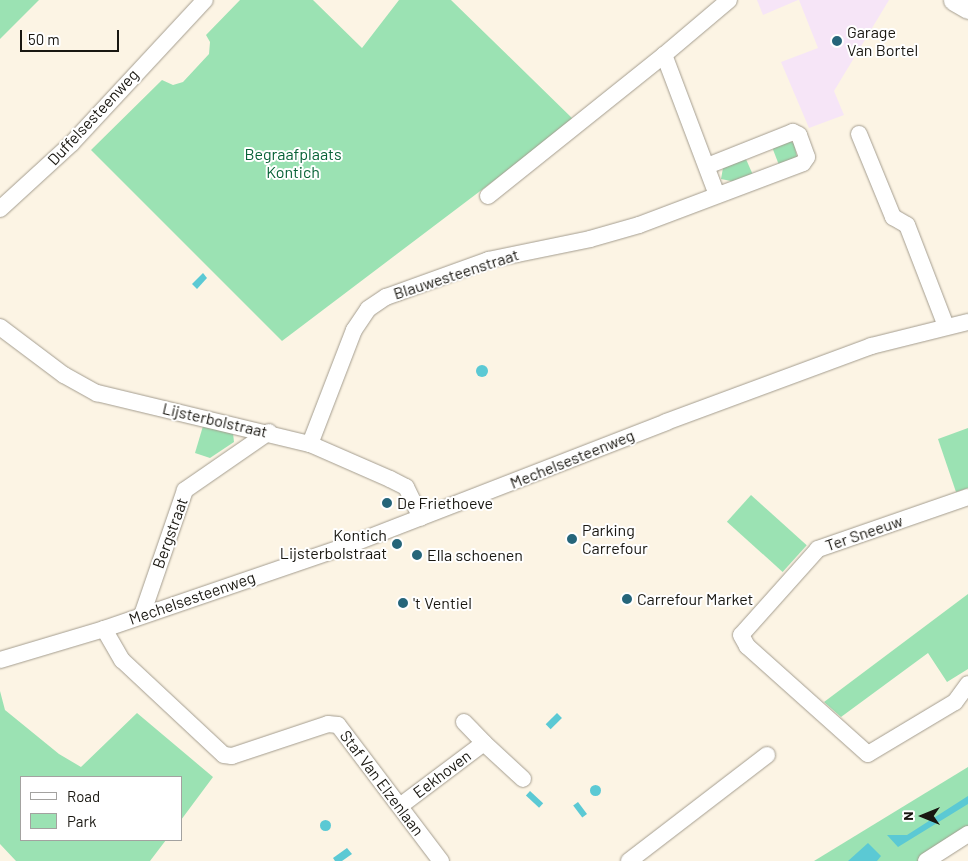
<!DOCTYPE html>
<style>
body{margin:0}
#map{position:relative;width:968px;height:861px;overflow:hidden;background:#fcf4e4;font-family:Barlow,sans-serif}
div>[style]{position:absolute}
.commercial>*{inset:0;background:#f6e5f7}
.green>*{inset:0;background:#9be2b3;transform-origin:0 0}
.water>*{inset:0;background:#5bc9d4;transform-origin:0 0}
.round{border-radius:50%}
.roads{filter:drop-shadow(0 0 1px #a49d8f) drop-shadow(0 0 1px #a49d8f)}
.minor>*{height:16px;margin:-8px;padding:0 8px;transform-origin:8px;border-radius:8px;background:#fff}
.major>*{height:21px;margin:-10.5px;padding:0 10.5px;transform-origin:10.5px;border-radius:10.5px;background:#fff}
.dots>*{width:14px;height:14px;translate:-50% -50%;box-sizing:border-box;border:2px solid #fff;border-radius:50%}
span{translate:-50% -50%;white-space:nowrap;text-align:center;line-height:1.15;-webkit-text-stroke:4px #fff;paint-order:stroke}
.poi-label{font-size:16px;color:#191711}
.left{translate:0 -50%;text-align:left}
.right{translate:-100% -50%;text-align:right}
.street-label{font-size:16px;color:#191711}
.park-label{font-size:16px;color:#086237}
.legend{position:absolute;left:20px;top:776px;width:162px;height:65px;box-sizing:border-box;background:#fff;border:1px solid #a3a2a0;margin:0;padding:6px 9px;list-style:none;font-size:15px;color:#191711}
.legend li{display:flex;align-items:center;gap:10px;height:25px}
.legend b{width:25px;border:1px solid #a3a2a0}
.north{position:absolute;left:898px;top:791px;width:50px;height:50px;-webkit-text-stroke:4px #fff;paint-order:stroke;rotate:270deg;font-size:14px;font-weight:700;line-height:20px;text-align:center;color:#191711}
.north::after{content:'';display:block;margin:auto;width:18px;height:22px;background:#191711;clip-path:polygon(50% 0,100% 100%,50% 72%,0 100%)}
.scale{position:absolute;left:20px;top:30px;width:99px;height:22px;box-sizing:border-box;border:2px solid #191711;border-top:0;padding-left:6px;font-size:15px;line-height:18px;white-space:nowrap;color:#191711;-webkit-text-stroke:4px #fff;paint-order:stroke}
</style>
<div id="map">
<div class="commercial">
<i style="clip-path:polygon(757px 0,798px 0,763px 15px)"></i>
<i style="clip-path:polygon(799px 0,889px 0,834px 91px,844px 115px,809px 128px,781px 62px,818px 48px)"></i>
</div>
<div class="green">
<i style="clip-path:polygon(0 0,39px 0,0 39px)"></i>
<i style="clip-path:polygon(240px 0,313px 0,362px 48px,399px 0,451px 0,574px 120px,282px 341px,91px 150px,162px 80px,173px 85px,183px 82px,209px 54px,210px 42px,206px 35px)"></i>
<i style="clip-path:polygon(789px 141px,794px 143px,797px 157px,779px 165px,772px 147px)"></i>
<i style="clip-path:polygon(745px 157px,753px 175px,736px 182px,721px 179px,723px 168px)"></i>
<i style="clip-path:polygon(203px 426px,233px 433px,234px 442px,210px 458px,195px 453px)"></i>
<i style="clip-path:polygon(968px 428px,968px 488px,956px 492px,938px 439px)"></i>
<i style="left:751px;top:495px;width:75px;height:36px;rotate:42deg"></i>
<i style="clip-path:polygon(968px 594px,968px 669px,947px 682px,928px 653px,841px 717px,824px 702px)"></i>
<i style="clip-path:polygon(0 691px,5px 710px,59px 754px,81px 767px,137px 713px,213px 777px,181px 820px,181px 777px,21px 777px,21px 840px,166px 840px,150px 861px,16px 861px,0 844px)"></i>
<i style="clip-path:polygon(968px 767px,968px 833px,924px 861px,814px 861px)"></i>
</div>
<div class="water">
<i style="clip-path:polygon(203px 273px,207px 278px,197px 289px,192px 284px)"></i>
<i class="round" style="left:476px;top:365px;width:12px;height:12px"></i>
<i style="left:557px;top:713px;width:7px;height:16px;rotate:45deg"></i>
<i class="round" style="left:589.5px;top:784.5px;width:11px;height:11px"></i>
<i style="left:530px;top:791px;width:18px;height:6px;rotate:43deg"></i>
<i style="clip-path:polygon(968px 796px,968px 804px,898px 847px,887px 835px,907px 835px)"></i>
<i style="left:578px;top:802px;width:15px;height:6px;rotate:53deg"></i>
<i class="round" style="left:319.5px;top:819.5px;width:11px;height:11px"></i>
<i style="clip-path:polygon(868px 843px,881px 856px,877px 861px,848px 861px)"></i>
<i style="clip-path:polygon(347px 848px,352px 854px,342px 861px,335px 861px,333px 858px)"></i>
</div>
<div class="roads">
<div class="minor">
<i style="left:859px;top:134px;width:90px;rotate:67.7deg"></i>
<i style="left:893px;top:217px;width:16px;rotate:30deg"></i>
<i style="left:907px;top:225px;width:108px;rotate:68.9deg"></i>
<i style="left:717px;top:195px;width:150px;rotate:-110.7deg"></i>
<i style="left:664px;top:55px;width:85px;rotate:-40.2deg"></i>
<i style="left:488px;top:196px;width:226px;rotate:-38.7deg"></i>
<i style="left:0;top:209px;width:98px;rotate:-42.5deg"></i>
<i style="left:72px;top:143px;width:195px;rotate:-47.1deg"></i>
<i style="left:0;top:327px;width:80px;rotate:36.9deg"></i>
<i style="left:64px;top:375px;width:38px;rotate:29deg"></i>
<i style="left:97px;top:393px;width:219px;rotate:13.5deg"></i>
<i style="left:310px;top:444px;width:87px;rotate:23.6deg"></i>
<i style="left:390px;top:479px;width:18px;rotate:27deg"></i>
<i style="left:406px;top:487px;width:34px;rotate:64deg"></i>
<i style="left:310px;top:444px;width:122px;rotate:-68.9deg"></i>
<i style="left:354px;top:330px;width:25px;rotate:-56deg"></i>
<i style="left:368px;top:309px;width:22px;rotate:-34deg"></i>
<i style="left:386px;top:297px;width:109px;rotate:-19.9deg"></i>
<i style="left:488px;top:260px;width:104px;rotate:-11.6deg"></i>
<i style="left:590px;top:239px;width:51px;rotate:-15.9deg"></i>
<i style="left:639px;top:225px;width:175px;rotate:-20.7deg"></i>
<i style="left:803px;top:163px;width:7px;rotate:-56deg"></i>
<i style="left:807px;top:157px;width:23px;rotate:-110deg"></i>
<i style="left:799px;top:135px;width:7px;rotate:-153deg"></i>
<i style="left:793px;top:132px;width:92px;rotate:158.4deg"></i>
<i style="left:968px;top:497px;width:159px;rotate:160.9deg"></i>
<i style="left:818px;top:549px;width:115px;rotate:131.8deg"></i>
<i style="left:741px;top:635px;width:13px;rotate:61deg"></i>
<i style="left:747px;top:646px;width:162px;rotate:41.8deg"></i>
<i style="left:868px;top:754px;width:101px;rotate:-30.9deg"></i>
<i style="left:955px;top:702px;width:22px;rotate:-54deg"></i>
<i style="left:142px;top:615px;width:132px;rotate:-71deg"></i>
<i style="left:185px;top:490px;width:102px;rotate:-34.6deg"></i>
<i style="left:104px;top:629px;width:36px;rotate:60deg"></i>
<i style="left:122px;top:660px;width:139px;rotate:43deg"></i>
<i style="left:224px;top:755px;width:8px;rotate:7deg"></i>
<i style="left:232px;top:756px;width:101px;rotate:-18.4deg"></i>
<i style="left:328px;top:724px;width:10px;rotate:6deg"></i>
<i style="left:338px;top:725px;width:171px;rotate:52.9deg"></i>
<i style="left:0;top:660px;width:109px;rotate:-16.6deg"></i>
<i style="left:104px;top:629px;width:257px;rotate:-18.9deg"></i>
<i style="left:347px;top:546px;width:342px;rotate:-21.2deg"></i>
<i style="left:666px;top:422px;width:219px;rotate:-20.3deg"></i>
<i style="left:871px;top:346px;width:100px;rotate:-13.9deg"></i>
<i style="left:464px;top:722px;width:29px;rotate:46deg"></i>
<i style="left:400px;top:806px;width:105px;rotate:-36.9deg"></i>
<i style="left:484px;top:743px;width:53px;rotate:42.7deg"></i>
<i style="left:629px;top:861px;width:174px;rotate:-37.5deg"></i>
<i style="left:926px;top:861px;width:50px;rotate:-32.7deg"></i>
</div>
<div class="major">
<i style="left:954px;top:0;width:16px;rotate:30deg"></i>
</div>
</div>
<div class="dots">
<i style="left:837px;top:41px;background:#25657a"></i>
<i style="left:387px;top:503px;background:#25657a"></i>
<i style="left:572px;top:539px;background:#25657a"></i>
<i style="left:397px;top:544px;background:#25657a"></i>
<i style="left:417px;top:555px;background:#25657a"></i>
<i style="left:627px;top:599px;background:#25657a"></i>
<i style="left:403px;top:603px;background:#25657a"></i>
</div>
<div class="poi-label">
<span class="left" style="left:847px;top:41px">Garage<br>Van Bortel</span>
<span class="left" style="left:397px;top:503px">De Friethoeve</span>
<span class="left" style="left:582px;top:539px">Parking<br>Carrefour</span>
<span class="right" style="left:387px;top:544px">Kontich<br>Lijsterbolstraat</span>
<span class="left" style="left:427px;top:555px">Ella schoenen</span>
<span class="left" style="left:637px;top:599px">Carrefour Market</span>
<span class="left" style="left:413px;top:603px">'t Ventiel</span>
</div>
<div class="street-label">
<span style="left:93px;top:117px;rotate:-47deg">Duffelsesteenweg</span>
<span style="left:456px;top:274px;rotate:-18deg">Blauwesteenstraat</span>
<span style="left:215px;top:420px;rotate:13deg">Lijsterbolstraat</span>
<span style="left:572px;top:459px;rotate:-22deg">Mechelsesteenweg</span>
<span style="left:170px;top:533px;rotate:-70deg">Bergstraat</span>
<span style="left:864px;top:533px;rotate:-19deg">Ter Sneeuw</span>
<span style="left:192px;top:598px;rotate:-19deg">Mechelsesteenweg</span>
<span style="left:442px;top:774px;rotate:-37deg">Eekhoven</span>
<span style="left:382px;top:783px;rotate:53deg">Staf Van Elzenlaan</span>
</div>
<div class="park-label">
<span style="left:293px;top:163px">Begraafplaats<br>Kontich</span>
</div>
<ul class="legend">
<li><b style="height:6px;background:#fff"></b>Road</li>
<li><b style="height:14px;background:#9be2b3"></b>Park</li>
</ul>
<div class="north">N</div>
<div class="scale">50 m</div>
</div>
